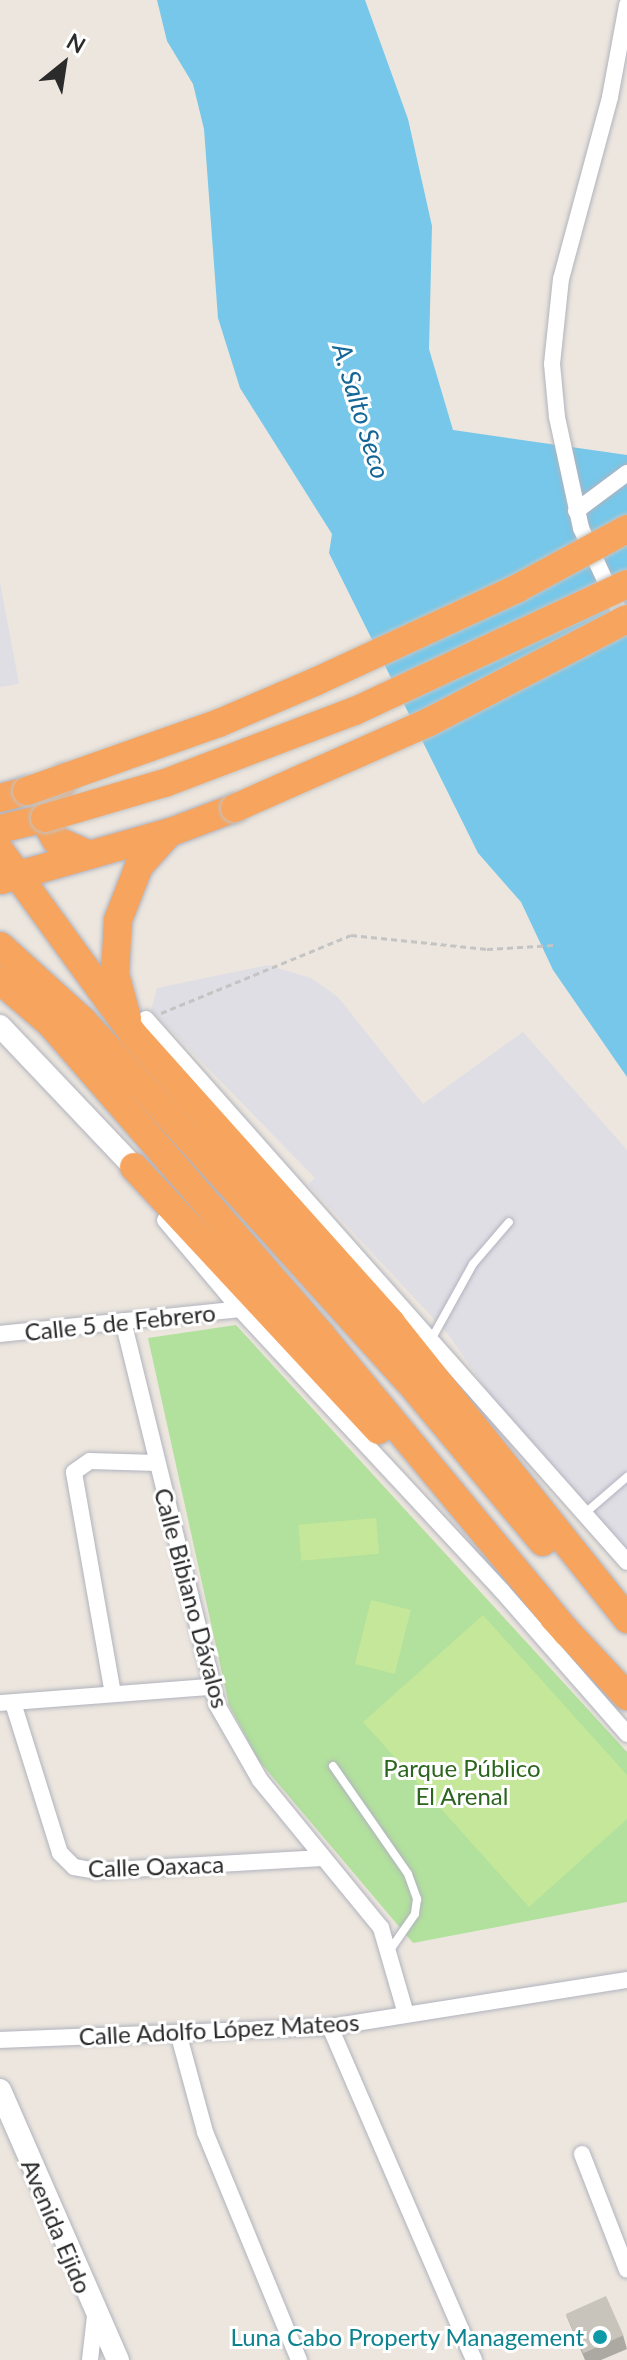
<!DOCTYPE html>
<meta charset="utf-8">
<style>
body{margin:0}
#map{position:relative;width:627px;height:2360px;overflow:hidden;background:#ece6de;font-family:Lato,sans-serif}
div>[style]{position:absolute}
.industrial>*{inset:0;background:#e0dee5}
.green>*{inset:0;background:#b2e09d}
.pitch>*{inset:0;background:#c4e799;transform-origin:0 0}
.water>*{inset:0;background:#76c7e9}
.path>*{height:3px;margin-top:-1.5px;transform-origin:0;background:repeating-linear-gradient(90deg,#c4c4c4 0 6px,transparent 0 10px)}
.roads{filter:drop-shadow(0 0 2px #b1b3be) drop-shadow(0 0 2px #b1b3be)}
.lane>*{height:8px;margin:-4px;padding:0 4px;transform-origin:4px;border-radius:4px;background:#fff}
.street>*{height:16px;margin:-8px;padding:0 8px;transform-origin:8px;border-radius:8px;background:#fff}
.secondary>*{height:22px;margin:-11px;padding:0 11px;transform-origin:11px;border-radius:11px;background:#fff}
.highway>*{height:28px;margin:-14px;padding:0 14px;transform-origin:14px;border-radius:14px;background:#f6a45e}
.bridges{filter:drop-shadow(0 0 2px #c4c4c4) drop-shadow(0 0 2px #c4c4c4)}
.highway-bridge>*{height:28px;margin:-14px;padding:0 14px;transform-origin:14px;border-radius:14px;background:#f6a45e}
.wall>*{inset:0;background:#aca9a2}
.building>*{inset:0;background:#c8c4bc;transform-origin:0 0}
.dots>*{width:22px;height:22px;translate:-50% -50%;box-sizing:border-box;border:4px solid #fff;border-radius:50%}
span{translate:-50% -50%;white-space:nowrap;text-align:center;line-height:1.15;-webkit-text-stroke:6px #fff;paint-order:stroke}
.street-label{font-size:24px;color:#2b2b2b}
.park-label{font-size:24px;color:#2b651e}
.culture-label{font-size:24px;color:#0d838f}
.right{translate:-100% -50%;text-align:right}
.water-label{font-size:26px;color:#146696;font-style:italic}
.north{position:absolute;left:24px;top:24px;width:80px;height:80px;-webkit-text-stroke:6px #fff;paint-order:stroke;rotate:30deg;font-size:22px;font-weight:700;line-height:32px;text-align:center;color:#2b2b2b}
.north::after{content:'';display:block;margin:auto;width:28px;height:36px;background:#2b2b2b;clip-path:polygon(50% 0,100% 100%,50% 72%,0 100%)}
</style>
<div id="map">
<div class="industrial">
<i style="clip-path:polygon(0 582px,19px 684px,0 687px)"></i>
<i style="clip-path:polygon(268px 965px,311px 978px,338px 997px,423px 1104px,523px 1032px,627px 1150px,627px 1550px,493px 1399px,448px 1334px,308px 1184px,315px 1178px,151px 1010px,157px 988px)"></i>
</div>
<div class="green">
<i style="clip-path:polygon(236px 1325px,627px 1752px,627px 1902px,413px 1943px,259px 1761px,229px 1705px,148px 1338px)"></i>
</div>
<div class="pitch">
<i style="left:376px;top:1518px;width:36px;height:78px;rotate:85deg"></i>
<i style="left:371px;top:1600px;width:41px;height:66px;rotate:14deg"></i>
<i style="clip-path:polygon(483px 1615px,627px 1775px,627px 1819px,529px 1907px,363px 1722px)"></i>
</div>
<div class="water">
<i style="clip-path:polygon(157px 0,365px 0,408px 119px,432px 226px,429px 349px,453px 430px,627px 455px,627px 1077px,553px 970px,521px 902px,478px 853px,329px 553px,332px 534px,240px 388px,218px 318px,204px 129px,193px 84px,167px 41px)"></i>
</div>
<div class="path">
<i style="left:161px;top:1013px;width:205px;rotate:-22.3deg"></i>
<i style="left:351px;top:935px;width:137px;rotate:5.9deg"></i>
<i style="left:487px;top:949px;width:67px;rotate:-3.4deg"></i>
</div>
<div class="roads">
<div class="lane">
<i style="left:432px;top:1338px;width:85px;rotate:-61deg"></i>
<i style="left:473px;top:1264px;width:55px;rotate:-49.4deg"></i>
<i style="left:584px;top:1514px;width:57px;rotate:-40.7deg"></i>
<i style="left:333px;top:1766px;width:131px;rotate:55.2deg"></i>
<i style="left:408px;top:1874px;width:27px;rotate:70deg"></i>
<i style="left:417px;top:1899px;width:15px;rotate:98deg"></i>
<i style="left:415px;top:1914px;width:44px;rotate:124.8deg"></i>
</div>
<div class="street">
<i style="left:576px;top:511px;width:64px;rotate:-36.7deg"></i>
<i style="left:626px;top:626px;width:108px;rotate:-114.7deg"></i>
<i style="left:581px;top:528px;width:114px;rotate:-102.2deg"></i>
<i style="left:557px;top:417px;width:53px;rotate:-95.4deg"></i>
<i style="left:552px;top:364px;width:85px;rotate:-84deg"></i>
<i style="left:561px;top:279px;width:188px;rotate:-74.9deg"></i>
<i style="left:610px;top:97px;width:94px;rotate:-79.5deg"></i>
<i style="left:146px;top:1019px;width:725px;rotate:48.46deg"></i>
<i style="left:165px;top:1220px;width:116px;rotate:49.9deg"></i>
<i style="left:240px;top:1309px;width:385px;rotate:47.1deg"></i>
<i style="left:502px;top:1591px;width:190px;rotate:48.8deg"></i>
<i style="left:123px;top:1321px;width:395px;rotate:76.2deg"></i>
<i style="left:217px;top:1705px;width:86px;rotate:60.2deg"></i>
<i style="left:260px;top:1780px;width:191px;rotate:50.7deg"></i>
<i style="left:381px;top:1928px;width:90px;rotate:73.8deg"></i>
<i style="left:0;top:1334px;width:241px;rotate:-5.9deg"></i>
<i style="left:113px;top:1694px;width:225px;rotate:-100deg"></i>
<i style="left:74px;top:1472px;width:19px;rotate:-35deg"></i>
<i style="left:90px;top:1461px;width:67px;rotate:1.7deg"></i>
<i style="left:0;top:1703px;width:211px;rotate:-4.4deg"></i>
<i style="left:13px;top:1703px;width:157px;rotate:72.6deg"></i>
<i style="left:60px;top:1853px;width:20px;rotate:45deg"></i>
<i style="left:74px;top:1867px;width:22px;rotate:10deg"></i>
<i style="left:96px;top:1871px;width:223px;rotate:-3.3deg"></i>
<i style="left:330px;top:2027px;width:363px;rotate:66.6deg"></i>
<i style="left:179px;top:2036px;width:99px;rotate:74.8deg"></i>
<i style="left:205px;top:2132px;width:247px;rotate:67.6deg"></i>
<i style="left:0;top:2040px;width:330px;rotate:-2.3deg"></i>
<i style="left:330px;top:2027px;width:301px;rotate:-9deg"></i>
<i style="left:582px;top:2154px;width:124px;rotate:68.8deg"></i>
<i style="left:90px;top:2360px;width:44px;rotate:-83.5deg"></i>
</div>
<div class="secondary">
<i style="left:0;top:1026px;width:195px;rotate:46.5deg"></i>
<i style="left:0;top:2090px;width:295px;rotate:66.4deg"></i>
</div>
<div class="highway">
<i style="left:65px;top:778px;width:33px;rotate:121deg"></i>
<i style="left:48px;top:806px;width:20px;rotate:90deg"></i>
<i style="left:48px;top:826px;width:16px;rotate:60deg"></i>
<i style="left:56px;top:840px;width:37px;rotate:24deg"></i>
<i style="left:0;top:798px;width:28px;rotate:-15deg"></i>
<i style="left:0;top:829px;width:46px;rotate:-13.7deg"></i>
<i style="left:0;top:851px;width:226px;rotate:54deg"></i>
<i style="left:133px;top:1034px;width:387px;rotate:48.2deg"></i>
<i style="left:391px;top:1323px;width:379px;rotate:51.4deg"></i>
<i style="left:1px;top:880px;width:177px;rotate:-15.8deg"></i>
<i style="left:171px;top:832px;width:68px;rotate:-20.6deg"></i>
<i style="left:0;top:946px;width:112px;rotate:42.1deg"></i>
<i style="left:83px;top:1021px;width:483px;rotate:47.9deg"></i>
<i style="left:407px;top:1379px;width:212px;rotate:50.2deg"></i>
<i style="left:0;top:980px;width:66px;rotate:40.7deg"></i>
<i style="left:50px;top:1023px;width:413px;rotate:49deg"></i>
<i style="left:321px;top:1335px;width:386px;rotate:50.4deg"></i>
<i style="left:127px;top:1018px;width:46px;rotate:-105.3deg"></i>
<i style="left:115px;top:974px;width:54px;rotate:-86.8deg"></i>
<i style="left:118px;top:920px;width:58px;rotate:-68.7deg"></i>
<i style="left:139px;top:866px;width:43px;rotate:-47.8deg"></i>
<i style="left:134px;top:1167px;width:359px;rotate:47.1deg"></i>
<i style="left:554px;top:1618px;width:107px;rotate:46.9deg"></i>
</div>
</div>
<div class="bridges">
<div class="highway-bridge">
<i style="left:27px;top:791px;width:204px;rotate:-19.5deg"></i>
<i style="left:219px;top:723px;width:107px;rotate:-23.2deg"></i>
<i style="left:317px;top:681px;width:221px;rotate:-24.8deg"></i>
<i style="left:518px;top:588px;width:124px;rotate:-28.4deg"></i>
<i style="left:235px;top:808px;width:212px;rotate:-23.9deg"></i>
<i style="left:429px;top:722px;width:223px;rotate:-27.5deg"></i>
<i style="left:45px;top:818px;width:125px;rotate:-16.3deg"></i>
<i style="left:165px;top:783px;width:203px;rotate:-20.8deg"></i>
<i style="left:355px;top:711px;width:300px;rotate:-25deg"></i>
</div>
</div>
<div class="wall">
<i style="clip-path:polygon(566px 2315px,623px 2335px,627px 2349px,601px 2360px,585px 2360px)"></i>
</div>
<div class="building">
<i style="left:606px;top:2296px;width:43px;height:44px;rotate:66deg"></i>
</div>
<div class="dots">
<i style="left:600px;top:2337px;background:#0f9aa8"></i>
</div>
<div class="street-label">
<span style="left:120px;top:1322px;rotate:-6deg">Calle 5 de Febrero</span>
<span style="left:192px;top:1598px;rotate:75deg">Calle Bibiano Dávalos</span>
<span style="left:156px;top:1866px;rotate:-2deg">Calle Oaxaca</span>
<span style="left:219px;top:2029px;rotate:-3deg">Calle Adolfo López Mateos</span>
<span style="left:57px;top:2226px;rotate:67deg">Avenida Ejido</span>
</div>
<div class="park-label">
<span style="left:462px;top:1782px">Parque Público<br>El Arenal</span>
</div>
<div class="culture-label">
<span class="right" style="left:584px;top:2337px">Luna Cabo Property Management</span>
</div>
<div class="water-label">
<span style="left:361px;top:411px;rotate:73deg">A. Salto Seco</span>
</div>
<div class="north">N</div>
</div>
